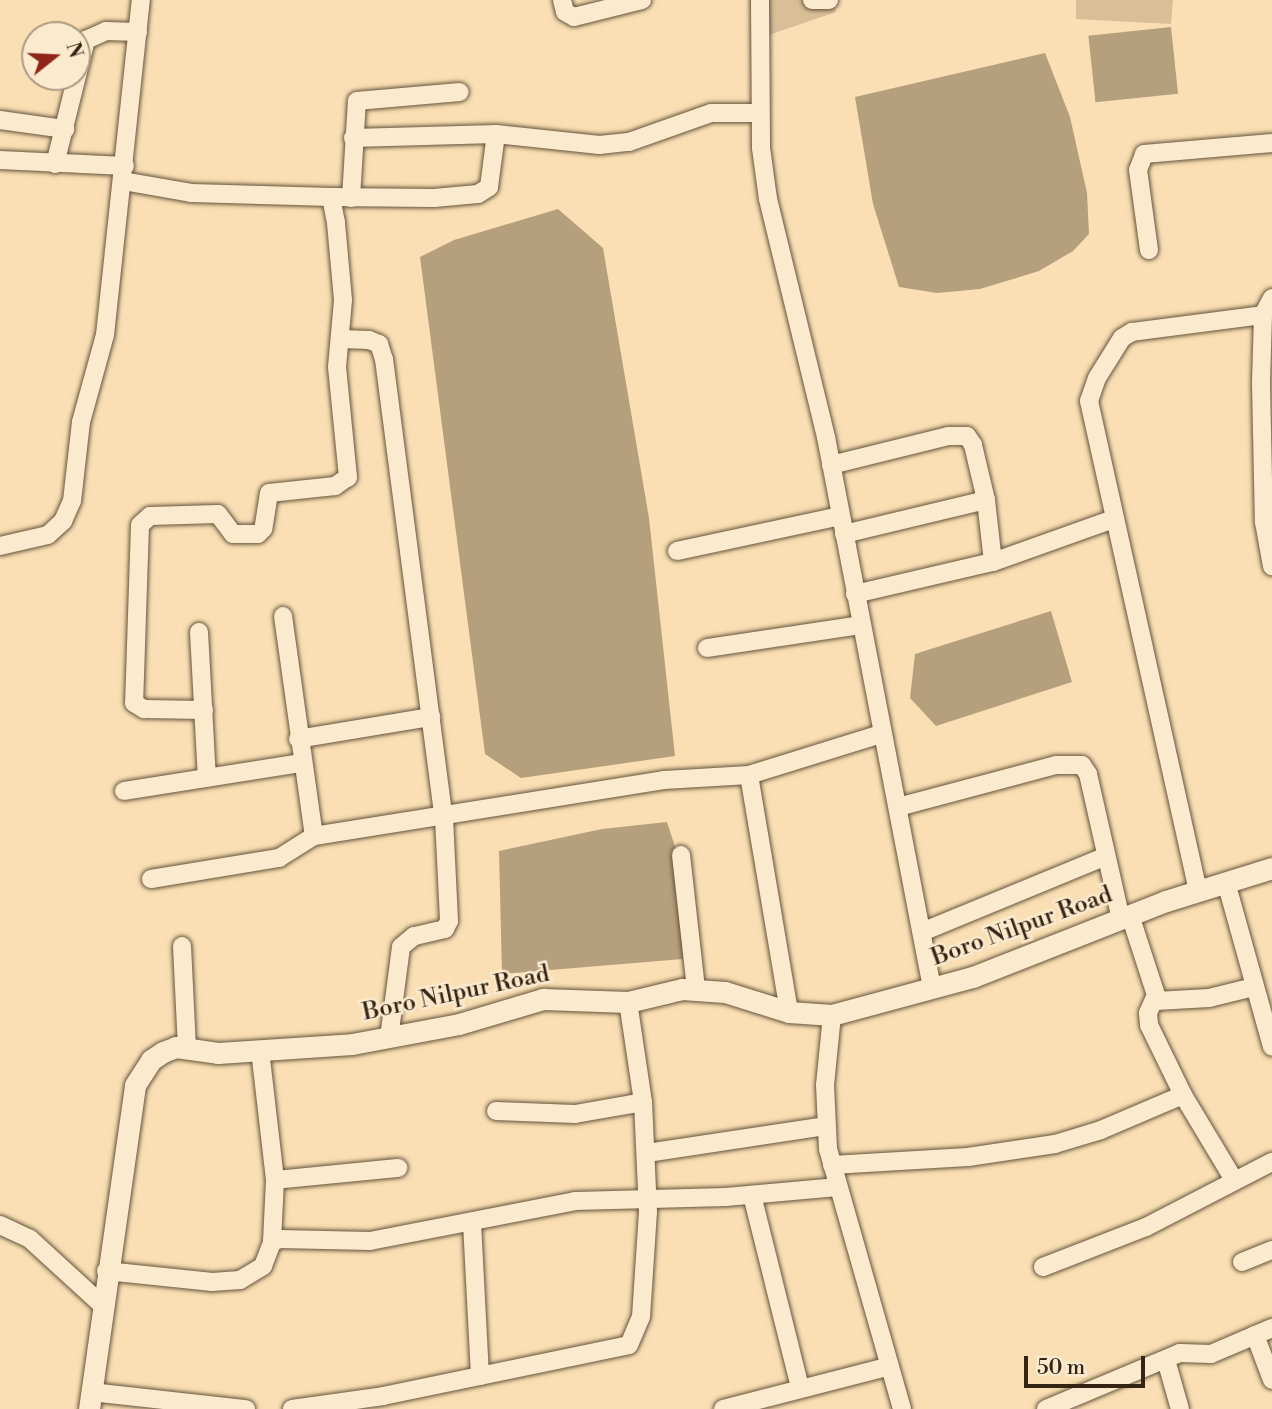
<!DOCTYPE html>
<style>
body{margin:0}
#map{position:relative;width:1272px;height:1409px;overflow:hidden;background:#f9dfb3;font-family:"Libre Bodoni",serif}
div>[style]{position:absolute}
.green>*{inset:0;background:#d8bf98}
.water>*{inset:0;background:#b69f7d;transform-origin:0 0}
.roads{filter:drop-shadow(0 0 2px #66533c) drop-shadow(0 0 2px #66533c)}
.minor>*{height:18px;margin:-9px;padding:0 9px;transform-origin:9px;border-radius:9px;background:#fbeace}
.tertiary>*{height:21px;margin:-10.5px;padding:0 10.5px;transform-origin:10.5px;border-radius:10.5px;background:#fbeace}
span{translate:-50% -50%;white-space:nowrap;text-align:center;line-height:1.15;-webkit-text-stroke:5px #fbeace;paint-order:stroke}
.street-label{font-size:24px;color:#352414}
.north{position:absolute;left:21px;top:21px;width:70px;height:70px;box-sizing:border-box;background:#fbeace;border:2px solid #ac9b84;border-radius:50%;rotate:72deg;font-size:19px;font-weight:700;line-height:28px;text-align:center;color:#352414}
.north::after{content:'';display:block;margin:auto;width:24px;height:32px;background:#8f2418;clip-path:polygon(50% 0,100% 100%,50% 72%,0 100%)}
.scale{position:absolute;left:1024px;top:1356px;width:121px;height:32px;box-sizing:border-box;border:4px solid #352414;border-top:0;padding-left:9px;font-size:21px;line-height:24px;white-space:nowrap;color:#352414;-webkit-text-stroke:5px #fbeace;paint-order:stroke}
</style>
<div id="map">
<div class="green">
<i style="clip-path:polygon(757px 0,833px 0,836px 12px,760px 38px)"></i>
<i style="clip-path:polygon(1076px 0,1173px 0,1171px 24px,1076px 19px)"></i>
</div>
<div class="water">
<i style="left:1171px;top:27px;width:67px;height:83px;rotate:84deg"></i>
<i style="clip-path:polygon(1045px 53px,1070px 117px,1087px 193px,1089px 234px,1073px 251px,1039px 271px,980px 289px,937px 293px,899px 287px,873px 204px,855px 97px)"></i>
<i style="clip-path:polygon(558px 209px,603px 248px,649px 518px,675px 756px,521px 778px,485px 754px,420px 257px,454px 240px)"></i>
<i style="clip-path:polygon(1051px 611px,1072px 682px,936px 726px,910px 698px,915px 654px)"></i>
<i style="clip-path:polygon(667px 822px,679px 859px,683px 959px,502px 974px,499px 851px,602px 829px)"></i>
</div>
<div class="roads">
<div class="minor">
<i style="left:562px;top:0;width:12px;rotate:76deg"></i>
<i style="left:565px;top:12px;width:10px;rotate:29deg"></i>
<i style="left:574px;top:17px;width:70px;rotate:-14deg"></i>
<i style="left:760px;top:0;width:148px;rotate:89.6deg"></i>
<i style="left:761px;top:148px;width:51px;rotate:82.2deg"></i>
<i style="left:768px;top:199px;width:245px;rotate:76.3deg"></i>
<i style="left:826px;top:437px;width:561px;rotate:79.11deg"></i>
<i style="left:812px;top:0;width:17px"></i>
<i style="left:0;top:120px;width:66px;rotate:7.9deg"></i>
<i style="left:353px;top:138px;width:143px;rotate:-1.6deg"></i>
<i style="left:496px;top:134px;width:104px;rotate:6.1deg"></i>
<i style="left:599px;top:145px;width:30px;rotate:-6deg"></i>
<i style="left:629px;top:142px;width:87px;rotate:-19.5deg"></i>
<i style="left:711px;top:113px;width:48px"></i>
<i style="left:0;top:160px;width:125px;rotate:2.7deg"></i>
<i style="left:55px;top:164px;width:128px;rotate:-76deg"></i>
<i style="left:86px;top:40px;width:22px;rotate:-24deg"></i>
<i style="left:106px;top:31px;width:32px;rotate:2deg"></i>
<i style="left:123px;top:181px;width:69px;rotate:10deg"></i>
<i style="left:191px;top:193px;width:140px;rotate:1.6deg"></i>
<i style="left:331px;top:197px;width:26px;rotate:79deg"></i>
<i style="left:336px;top:223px;width:77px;rotate:84.8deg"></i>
<i style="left:343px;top:300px;width:67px;rotate:95.1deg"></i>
<i style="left:337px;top:367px;width:111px;rotate:84.3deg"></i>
<i style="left:348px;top:477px;width:16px;rotate:145deg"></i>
<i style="left:335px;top:486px;width:66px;rotate:173.9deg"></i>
<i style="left:269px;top:493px;width:36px;rotate:99deg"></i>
<i style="left:263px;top:529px;width:7px;rotate:135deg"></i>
<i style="left:258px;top:534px;width:25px;rotate:180deg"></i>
<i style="left:233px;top:534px;width:25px;rotate:-127deg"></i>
<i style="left:218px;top:514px;width:68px;rotate:178.3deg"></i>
<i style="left:150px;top:516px;width:13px;rotate:138deg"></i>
<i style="left:140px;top:525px;width:178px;rotate:91.9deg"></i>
<i style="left:134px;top:703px;width:12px;rotate:31deg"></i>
<i style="left:144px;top:709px;width:60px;rotate:1deg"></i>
<i style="left:331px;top:197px;width:103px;rotate:0.6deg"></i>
<i style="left:434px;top:198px;width:44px;rotate:-5.2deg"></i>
<i style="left:478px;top:194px;width:13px;rotate:-32deg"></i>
<i style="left:489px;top:187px;width:53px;rotate:-82.5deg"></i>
<i style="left:351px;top:198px;width:97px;rotate:-86.5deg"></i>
<i style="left:357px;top:101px;width:103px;rotate:-5deg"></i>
<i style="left:1149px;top:250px;width:81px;rotate:-97.8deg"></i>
<i style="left:1138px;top:170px;width:17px;rotate:-69deg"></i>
<i style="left:1144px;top:154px;width:128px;rotate:-4.9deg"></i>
<i style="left:1272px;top:298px;width:19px;rotate:118deg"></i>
<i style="left:1263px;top:315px;width:69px;rotate:91.7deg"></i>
<i style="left:1261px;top:384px;width:138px;rotate:88.8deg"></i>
<i style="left:1264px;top:522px;width:45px;rotate:79.7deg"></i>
<i style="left:342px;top:339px;width:27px;rotate:2deg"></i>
<i style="left:369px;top:340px;width:11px;rotate:22deg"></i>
<i style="left:379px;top:344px;width:16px;rotate:72deg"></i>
<i style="left:384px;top:359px;width:463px;rotate:82.6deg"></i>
<i style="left:444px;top:818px;width:103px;rotate:87.2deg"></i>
<i style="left:449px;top:921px;width:9px;rotate:117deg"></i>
<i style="left:445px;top:929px;width:32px;rotate:167deg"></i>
<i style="left:414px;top:936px;width:17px;rotate:140deg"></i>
<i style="left:401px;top:947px;width:92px;rotate:97.5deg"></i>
<i style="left:831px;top:465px;width:121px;rotate:-13.9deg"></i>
<i style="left:948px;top:436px;width:19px"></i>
<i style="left:967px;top:436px;width:11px;rotate:56deg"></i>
<i style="left:973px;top:445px;width:57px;rotate:76.7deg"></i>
<i style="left:986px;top:500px;width:62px;rotate:83.6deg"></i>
<i style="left:844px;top:534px;width:146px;rotate:-13.5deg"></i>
<i style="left:0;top:546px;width:49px;rotate:-12.9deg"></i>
<i style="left:48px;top:535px;width:21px;rotate:-43deg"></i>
<i style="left:63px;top:521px;width:22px;rotate:-66deg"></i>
<i style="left:72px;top:501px;width:80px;rotate:-83.5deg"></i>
<i style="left:81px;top:422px;width:90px;rotate:-74.6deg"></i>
<i style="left:105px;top:335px;width:337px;rotate:-83.9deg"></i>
<i style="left:677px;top:551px;width:167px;rotate:-12.1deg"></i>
<i style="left:855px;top:594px;width:142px;rotate:-13.1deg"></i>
<i style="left:993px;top:562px;width:128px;rotate:-19.6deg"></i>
<i style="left:283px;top:616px;width:222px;rotate:82deg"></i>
<i style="left:314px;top:836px;width:354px;rotate:-9.1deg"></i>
<i style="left:664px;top:780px;width:85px;rotate:-3.4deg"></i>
<i style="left:749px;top:775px;width:138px;rotate:-17.3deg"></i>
<i style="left:199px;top:632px;width:146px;rotate:86.9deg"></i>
<i style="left:707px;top:648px;width:156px;rotate:-8.5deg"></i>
<i style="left:298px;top:739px;width:135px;rotate:-9.4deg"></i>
<i style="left:749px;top:775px;width:240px;rotate:80.4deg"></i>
<i style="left:124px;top:791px;width:179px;rotate:-9deg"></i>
<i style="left:898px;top:807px;width:163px;rotate:-14.9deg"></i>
<i style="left:1056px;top:765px;width:26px"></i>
<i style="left:1082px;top:765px;width:11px;rotate:56deg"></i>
<i style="left:1088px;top:774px;width:149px;rotate:77.2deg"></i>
<i style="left:681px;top:855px;width:134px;rotate:83.6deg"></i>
<i style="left:151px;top:879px;width:130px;rotate:-9.3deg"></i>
<i style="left:279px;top:858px;width:41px;rotate:-32.2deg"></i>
<i style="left:1226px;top:882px;width:171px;rotate:74.4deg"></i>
<i style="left:1198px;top:891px;width:502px;rotate:-102.54deg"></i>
<i style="left:1089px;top:401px;width:24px;rotate:-71deg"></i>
<i style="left:1097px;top:378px;width:47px;rotate:-58deg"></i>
<i style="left:1122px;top:338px;width:12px;rotate:-31deg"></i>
<i style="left:1132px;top:332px;width:132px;rotate:-7.4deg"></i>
<i style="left:1130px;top:915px;width:84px;rotate:72deg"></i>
<i style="left:1156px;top:995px;width:20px;rotate:114deg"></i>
<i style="left:1148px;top:1013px;width:12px;rotate:85deg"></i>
<i style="left:1149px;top:1025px;width:78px;rotate:64.1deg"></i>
<i style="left:1183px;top:1095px;width:99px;rotate:59deg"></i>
<i style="left:922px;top:932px;width:199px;rotate:-22.4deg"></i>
<i style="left:182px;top:946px;width:102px;rotate:87.2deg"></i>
<i style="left:1156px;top:1001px;width:53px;rotate:-3.2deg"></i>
<i style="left:1209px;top:998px;width:46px;rotate:-13.7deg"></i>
<i style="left:832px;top:1015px;width:70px;rotate:95.7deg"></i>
<i style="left:825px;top:1085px;width:64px;rotate:87.3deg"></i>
<i style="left:828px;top:1149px;width:270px;rotate:74.1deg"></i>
<i style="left:260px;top:1050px;width:131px;rotate:83.4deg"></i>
<i style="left:275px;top:1180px;width:62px;rotate:92.8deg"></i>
<i style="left:496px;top:1111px;width:79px;rotate:2.2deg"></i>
<i style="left:575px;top:1114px;width:69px;rotate:-10deg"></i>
<i style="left:647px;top:1153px;width:180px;rotate:-8.6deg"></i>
<i style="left:832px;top:1165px;width:136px;rotate:-3.4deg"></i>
<i style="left:968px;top:1157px;width:88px;rotate:-8.5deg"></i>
<i style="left:1055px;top:1144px;width:48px;rotate:-16.9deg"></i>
<i style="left:1101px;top:1130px;width:89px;rotate:-23.1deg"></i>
<i style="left:275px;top:1180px;width:124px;rotate:-5.6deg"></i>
<i style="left:752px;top:1195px;width:198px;rotate:76deg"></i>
<i style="left:472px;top:1223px;width:153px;rotate:87deg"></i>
<i style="left:0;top:1225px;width:33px;rotate:25deg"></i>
<i style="left:30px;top:1239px;width:98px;rotate:42.5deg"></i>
<i style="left:1242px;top:1262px;width:32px;rotate:-22deg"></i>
<i style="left:1043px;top:1267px;width:110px;rotate:-21.2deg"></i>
<i style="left:1146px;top:1227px;width:142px;rotate:-27.3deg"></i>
<i style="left:106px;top:1271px;width:107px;rotate:5.9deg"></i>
<i style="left:212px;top:1282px;width:28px;rotate:-4deg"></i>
<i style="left:240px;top:1280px;width:27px;rotate:-31deg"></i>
<i style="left:263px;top:1266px;width:26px;rotate:-69deg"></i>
<i style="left:272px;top:1242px;width:9px;rotate:-21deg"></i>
<i style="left:280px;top:1239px;width:90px;rotate:1.3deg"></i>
<i style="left:370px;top:1241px;width:209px;rotate:-11deg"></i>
<i style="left:575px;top:1201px;width:151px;rotate:-1.5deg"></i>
<i style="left:726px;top:1197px;width:112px;rotate:-5.1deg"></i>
<i style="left:1255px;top:1335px;width:48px;rotate:69.3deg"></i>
<i style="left:1166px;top:1360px;width:51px;rotate:74.1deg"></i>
<i style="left:91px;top:1392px;width:156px;rotate:6.3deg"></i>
<i style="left:292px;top:1409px;width:92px;rotate:-8.1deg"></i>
<i style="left:383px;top:1396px;width:251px;rotate:-11.7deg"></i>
<i style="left:629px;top:1345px;width:30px;rotate:-67deg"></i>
<i style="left:641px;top:1317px;width:105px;rotate:-86.2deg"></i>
<i style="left:648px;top:1212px;width:110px;rotate:-92.6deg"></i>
<i style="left:643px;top:1102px;width:101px;rotate:-98.5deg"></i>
<i style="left:723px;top:1409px;width:172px;rotate:-14.4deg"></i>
<i style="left:1046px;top:1409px;width:145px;rotate:-22.7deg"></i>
<i style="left:1180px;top:1353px;width:31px;rotate:2deg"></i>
<i style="left:1211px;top:1354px;width:66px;rotate:-23.1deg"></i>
</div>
<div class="tertiary">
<i style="left:89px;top:1409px;width:327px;rotate:-81.9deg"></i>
<i style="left:135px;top:1085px;width:30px;rotate:-57deg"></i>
<i style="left:151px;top:1060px;width:14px;rotate:-34deg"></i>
<i style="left:163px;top:1052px;width:14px;rotate:-21deg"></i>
<i style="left:176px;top:1047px;width:42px;rotate:8.1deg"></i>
<i style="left:218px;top:1053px;width:134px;rotate:-3.8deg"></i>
<i style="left:352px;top:1044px;width:109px;rotate:-10.6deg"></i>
<i style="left:459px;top:1024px;width:88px;rotate:-16.6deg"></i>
<i style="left:543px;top:999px;width:85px;rotate:2deg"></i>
<i style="left:628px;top:1002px;width:56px;rotate:-13.5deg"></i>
<i style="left:682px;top:989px;width:43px;rotate:4deg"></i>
<i style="left:725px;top:992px;width:67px;rotate:17.4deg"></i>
<i style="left:789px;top:1012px;width:43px;rotate:4deg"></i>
<i style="left:832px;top:1015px;width:146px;rotate:-15.1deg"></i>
<i style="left:973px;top:977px;width:207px;rotate:-21.5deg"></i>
<i style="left:1166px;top:901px;width:111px;rotate:-17.3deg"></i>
</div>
</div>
<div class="street-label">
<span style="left:1022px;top:927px;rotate:-20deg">Boro Nilpur Road</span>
<span style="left:456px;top:994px;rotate:-12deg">Boro Nilpur Road</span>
</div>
<div class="north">N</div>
<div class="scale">50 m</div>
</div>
